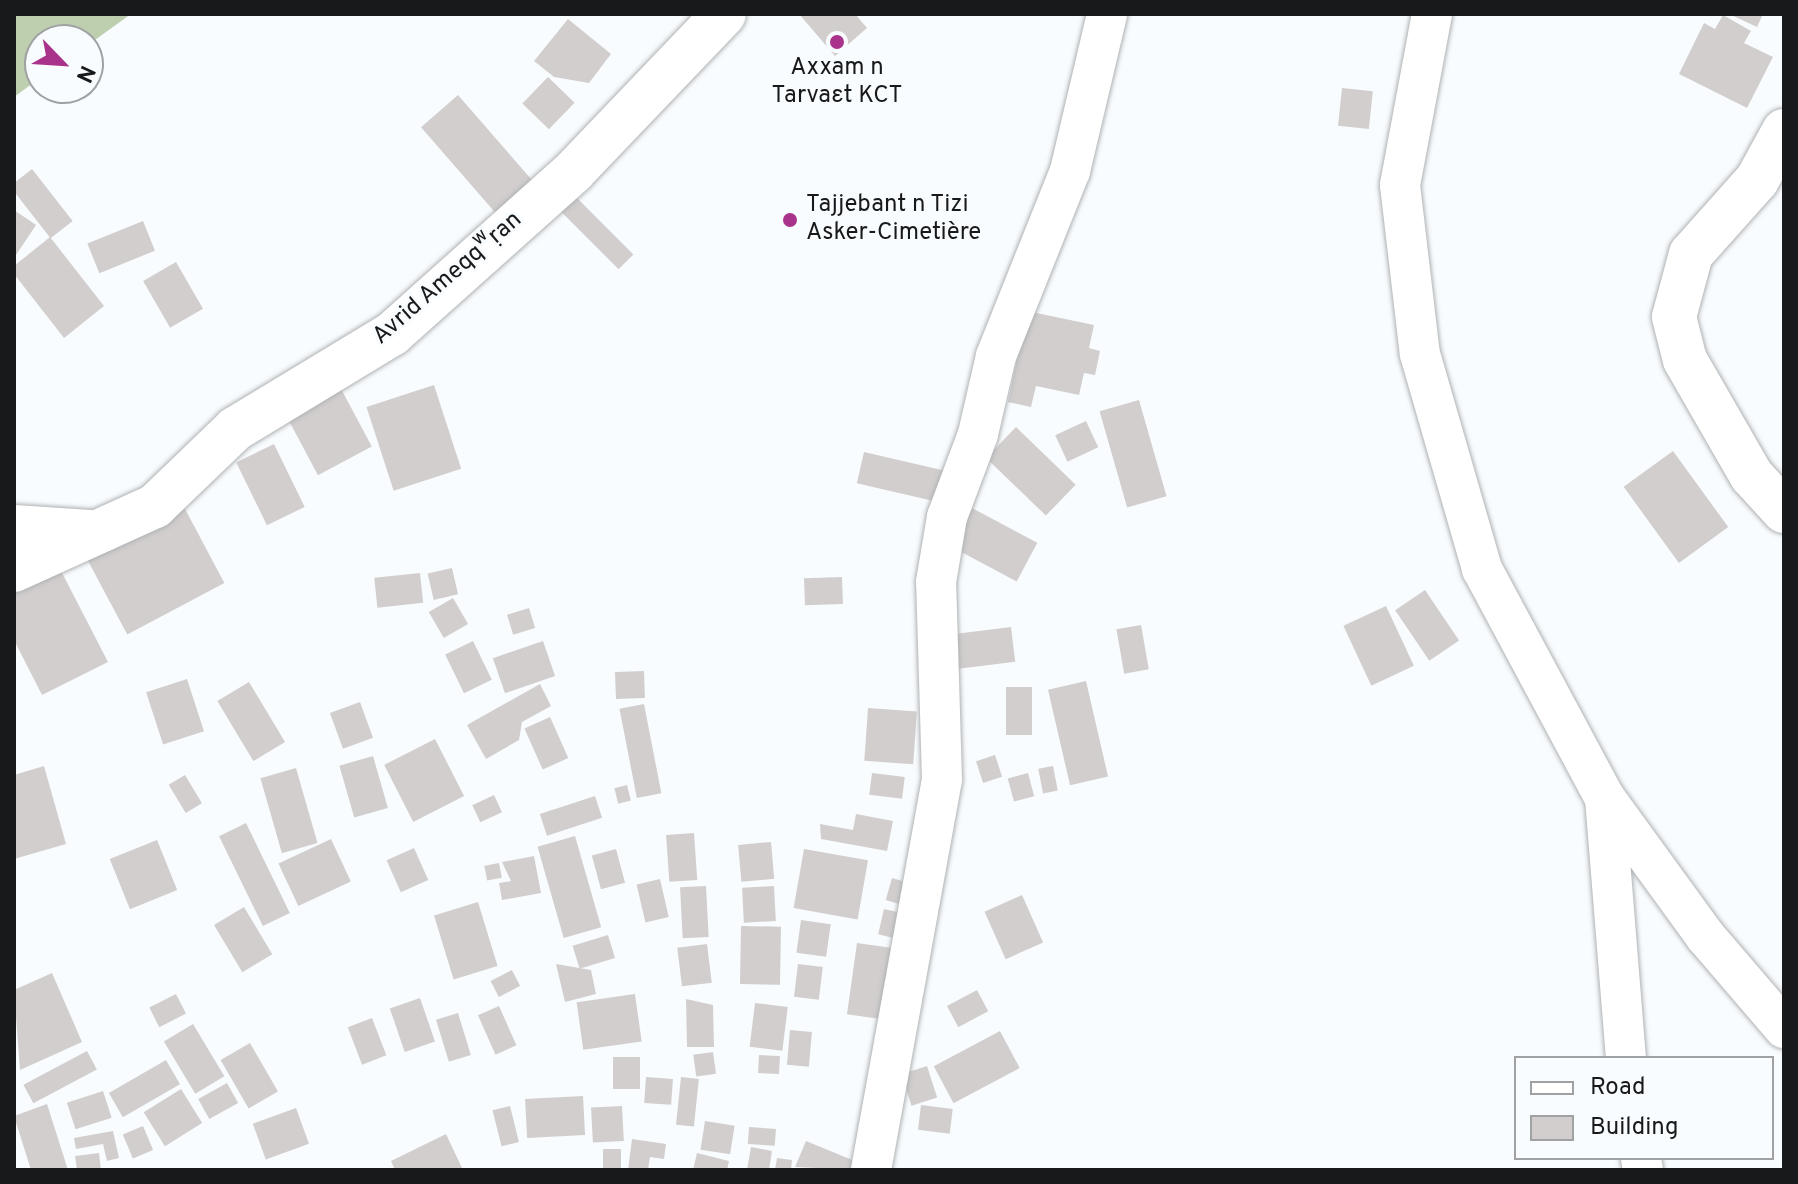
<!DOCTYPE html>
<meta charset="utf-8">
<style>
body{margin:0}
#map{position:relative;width:1798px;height:1184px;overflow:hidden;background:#f9fcfe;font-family:Overpass,sans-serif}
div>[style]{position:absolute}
.forest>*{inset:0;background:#bdcfaf}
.building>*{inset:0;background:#d2cece;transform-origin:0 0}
.roads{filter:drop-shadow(0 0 2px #afb2b4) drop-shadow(0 0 2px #afb2b4)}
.minor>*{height:40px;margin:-20px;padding:0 20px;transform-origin:20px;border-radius:20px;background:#fff}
.tertiary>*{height:44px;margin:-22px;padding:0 22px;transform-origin:22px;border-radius:22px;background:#fff}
.dots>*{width:22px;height:22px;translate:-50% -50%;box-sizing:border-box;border:4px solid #f9fcfe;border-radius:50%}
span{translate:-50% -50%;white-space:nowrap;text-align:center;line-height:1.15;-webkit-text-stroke:6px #f9fcfe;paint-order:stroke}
.poi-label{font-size:24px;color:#18191a}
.left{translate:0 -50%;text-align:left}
.street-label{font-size:24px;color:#18191a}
.frame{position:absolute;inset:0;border:16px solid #18191a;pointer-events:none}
.legend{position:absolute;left:1514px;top:1056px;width:260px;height:104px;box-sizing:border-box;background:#f9fcfe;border:2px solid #9fa1a3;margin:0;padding:10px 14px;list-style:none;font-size:24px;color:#18191a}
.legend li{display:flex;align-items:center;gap:16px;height:40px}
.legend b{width:40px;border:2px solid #9fa1a3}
.north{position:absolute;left:24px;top:24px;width:80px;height:80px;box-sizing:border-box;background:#f9fcfe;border:2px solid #9fa1a3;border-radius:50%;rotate:115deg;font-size:22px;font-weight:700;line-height:32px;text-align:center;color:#18191a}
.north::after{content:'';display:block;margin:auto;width:28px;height:36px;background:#a9338a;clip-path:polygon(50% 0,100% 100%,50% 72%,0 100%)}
</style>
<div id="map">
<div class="forest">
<i style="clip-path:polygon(14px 14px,131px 14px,88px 45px,40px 40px,40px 78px,14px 97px)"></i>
</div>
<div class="building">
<i style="clip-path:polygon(799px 14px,855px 14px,867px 28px,835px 56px)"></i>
<i style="clip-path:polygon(1729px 14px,1763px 14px,1757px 27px)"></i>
<i style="clip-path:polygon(1723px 15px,1751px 31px,1744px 43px,1773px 57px,1747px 108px,1679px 74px,1704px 23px,1715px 29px)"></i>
<i style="clip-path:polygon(568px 19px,611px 54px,589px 83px,554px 77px,534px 61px)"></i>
<i style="left:548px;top:77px;width:37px;height:37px;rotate:44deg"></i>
<i style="left:1342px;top:88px;width:31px;height:38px;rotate:6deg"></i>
<i style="left:458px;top:95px;width:113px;height:49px;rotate:49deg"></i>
<i style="left:32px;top:169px;width:66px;height:28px;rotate:52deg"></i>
<i style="left:574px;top:195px;width:84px;height:21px;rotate:45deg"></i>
<i style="clip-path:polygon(14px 210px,36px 225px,14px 258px)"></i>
<i style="left:143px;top:221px;width:32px;height:60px;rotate:68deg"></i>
<i style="clip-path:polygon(50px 237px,104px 306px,64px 338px,14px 274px,14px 266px)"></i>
<i style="left:176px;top:262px;width:54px;height:38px;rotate:60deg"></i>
<i style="clip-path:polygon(1027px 311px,1094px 325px,1089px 348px,1100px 351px,1095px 375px,1084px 373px,1079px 395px,1036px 386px,1031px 407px,1008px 402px)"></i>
<i style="left:338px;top:383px;width:72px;height:61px;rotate:62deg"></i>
<i style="left:434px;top:385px;width:88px;height:71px;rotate:72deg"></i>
<i style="left:1139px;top:400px;width:100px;height:41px;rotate:74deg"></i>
<i style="left:1086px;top:421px;width:29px;height:34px;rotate:65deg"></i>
<i style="left:1016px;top:427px;width:83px;height:43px;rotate:44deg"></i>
<i style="left:274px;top:444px;width:70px;height:42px;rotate:64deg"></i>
<i style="left:1673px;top:451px;width:94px;height:61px;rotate:54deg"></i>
<i style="left:864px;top:452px;width:82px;height:32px;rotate:13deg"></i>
<i style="left:184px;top:507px;width:86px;height:110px;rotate:62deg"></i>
<i style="left:972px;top:508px;width:74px;height:44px;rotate:28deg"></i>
<i style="clip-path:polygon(58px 565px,108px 662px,42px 695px,14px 640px,14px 587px)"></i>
<i style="left:452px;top:568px;width:27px;height:25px;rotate:77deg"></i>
<i style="left:420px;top:573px;width:30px;height:46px;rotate:84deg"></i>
<i style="left:842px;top:577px;width:27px;height:38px;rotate:88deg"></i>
<i style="left:1425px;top:590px;width:61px;height:36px;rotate:56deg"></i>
<i style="left:453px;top:598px;width:30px;height:28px;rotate:60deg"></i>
<i style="left:1386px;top:606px;width:66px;height:47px;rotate:65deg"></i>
<i style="left:529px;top:608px;width:21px;height:23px;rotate:73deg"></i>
<i style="left:1141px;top:625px;width:45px;height:25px;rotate:80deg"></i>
<i style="left:1011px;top:627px;width:35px;height:67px;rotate:83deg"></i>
<i style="left:473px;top:641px;width:43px;height:31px;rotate:64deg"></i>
<i style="left:543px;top:641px;width:37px;height:53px;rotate:71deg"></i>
<i style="left:644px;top:671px;width:27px;height:29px;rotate:88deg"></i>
<i style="left:187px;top:679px;width:55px;height:43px;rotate:72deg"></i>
<i style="left:1086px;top:681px;width:98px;height:39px;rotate:77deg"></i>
<i style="left:249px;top:682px;width:70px;height:37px;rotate:59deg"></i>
<i style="clip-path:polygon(540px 684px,551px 706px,522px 722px,519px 740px,486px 759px,467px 725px)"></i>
<i style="left:1006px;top:687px;width:26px;height:48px"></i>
<i style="left:360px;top:702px;width:38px;height:32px;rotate:70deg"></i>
<i style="left:644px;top:704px;width:91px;height:25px;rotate:79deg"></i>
<i style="left:868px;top:708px;width:49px;height:53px;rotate:4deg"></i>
<i style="left:550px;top:717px;width:45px;height:28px;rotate:66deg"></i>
<i style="left:435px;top:739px;width:64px;height:57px;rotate:63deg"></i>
<i style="left:995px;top:755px;width:23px;height:20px;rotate:72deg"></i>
<i style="left:373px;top:756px;width:54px;height:35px;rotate:74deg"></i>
<i style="clip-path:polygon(44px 766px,66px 844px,14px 859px,14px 775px)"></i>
<i style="left:1053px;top:766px;width:25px;height:15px;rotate:79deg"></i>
<i style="left:296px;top:768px;width:78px;height:37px;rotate:74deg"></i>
<i style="left:872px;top:773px;width:33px;height:22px;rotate:7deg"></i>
<i style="left:1028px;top:773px;width:24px;height:21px;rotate:75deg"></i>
<i style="left:185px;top:775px;width:33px;height:19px;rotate:59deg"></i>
<i style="left:627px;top:785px;width:16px;height:13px;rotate:76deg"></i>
<i style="left:494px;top:795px;width:19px;height:24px;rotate:65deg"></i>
<i style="left:595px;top:796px;width:23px;height:58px;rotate:72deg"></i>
<i style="clip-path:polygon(856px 814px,893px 821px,887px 851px,821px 839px,820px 824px,853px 830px)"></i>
<i style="left:246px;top:823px;width:100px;height:30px;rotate:64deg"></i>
<i style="left:694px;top:833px;width:47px;height:28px;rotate:86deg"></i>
<i style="left:575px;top:836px;width:95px;height:39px;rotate:74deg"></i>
<i style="left:331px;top:839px;width:47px;height:58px;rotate:65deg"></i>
<i style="left:157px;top:840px;width:54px;height:51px;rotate:68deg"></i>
<i style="left:771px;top:842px;width:37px;height:33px;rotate:85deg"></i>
<i style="left:414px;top:848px;width:35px;height:30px;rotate:66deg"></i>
<i style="left:616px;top:849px;width:35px;height:25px;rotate:75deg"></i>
<i style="left:804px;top:849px;width:65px;height:60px;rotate:10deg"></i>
<i style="clip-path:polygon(534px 856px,541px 893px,502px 900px,499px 883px,511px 881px,502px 862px)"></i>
<i style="left:499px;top:863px;width:15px;height:15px;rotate:79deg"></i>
<i style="left:892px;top:878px;width:15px;height:23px;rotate:16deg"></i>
<i style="left:660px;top:879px;width:39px;height:24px;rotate:77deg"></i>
<i style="left:706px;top:886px;width:51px;height:26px;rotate:87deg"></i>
<i style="left:774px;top:886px;width:35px;height:32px;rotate:87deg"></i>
<i style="left:1022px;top:895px;width:52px;height:41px;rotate:66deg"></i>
<i style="left:478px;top:902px;width:67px;height:46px;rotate:73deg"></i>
<i style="left:244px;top:907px;width:55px;height:35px;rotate:59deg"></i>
<i style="left:884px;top:909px;width:18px;height:26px;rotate:13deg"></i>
<i style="left:801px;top:920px;width:30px;height:33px;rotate:8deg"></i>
<i style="left:741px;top:926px;width:40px;height:58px;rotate:1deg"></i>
<i style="left:608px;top:935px;width:24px;height:37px;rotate:73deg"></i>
<i style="left:857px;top:943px;width:41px;height:72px;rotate:8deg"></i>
<i style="left:707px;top:944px;width:39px;height:30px;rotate:83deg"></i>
<i style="clip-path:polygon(556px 964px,591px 970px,596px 994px,565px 1002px)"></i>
<i style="left:798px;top:964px;width:25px;height:33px;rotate:7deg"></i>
<i style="left:512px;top:970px;width:18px;height:24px;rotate:63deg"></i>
<i style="clip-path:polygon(52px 973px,82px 1042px,20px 1070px,14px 990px)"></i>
<i style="left:977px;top:990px;width:24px;height:34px;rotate:62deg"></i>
<i style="left:176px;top:994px;width:22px;height:30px;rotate:63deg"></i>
<i style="left:635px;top:994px;width:48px;height:59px;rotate:82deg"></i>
<i style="left:420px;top:998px;width:46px;height:32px;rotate:71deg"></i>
<i style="clip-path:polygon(686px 999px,713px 1005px,714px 1047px,687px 1047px)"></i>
<i style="left:755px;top:1003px;width:33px;height:44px;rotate:7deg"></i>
<i style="left:499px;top:1006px;width:43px;height:23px;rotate:66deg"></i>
<i style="left:458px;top:1013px;width:44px;height:23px;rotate:73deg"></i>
<i style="left:372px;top:1018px;width:40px;height:26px;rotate:69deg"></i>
<i style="left:193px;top:1024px;width:61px;height:34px;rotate:59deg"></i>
<i style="left:790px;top:1030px;width:22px;height:35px;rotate:5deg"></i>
<i style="left:1000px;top:1031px;width:42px;height:75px;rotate:62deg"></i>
<i style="left:250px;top:1043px;width:56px;height:34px;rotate:60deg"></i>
<i style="left:87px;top:1051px;width:21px;height:72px;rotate:62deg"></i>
<i style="left:713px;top:1052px;width:22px;height:20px;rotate:82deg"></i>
<i style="left:759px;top:1055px;width:21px;height:18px;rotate:3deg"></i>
<i style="left:613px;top:1057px;width:27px;height:32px"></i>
<i style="left:166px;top:1060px;width:28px;height:66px;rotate:60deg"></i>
<i style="left:927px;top:1066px;width:33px;height:27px;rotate:72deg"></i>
<i style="left:646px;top:1077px;width:27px;height:26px;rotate:4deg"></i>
<i style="left:681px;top:1077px;width:18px;height:48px;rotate:6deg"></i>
<i style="left:227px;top:1083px;width:23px;height:33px;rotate:61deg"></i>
<i style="left:181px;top:1089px;width:40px;height:44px;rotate:58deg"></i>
<i style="left:103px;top:1091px;width:28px;height:38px;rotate:72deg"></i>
<i style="left:583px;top:1096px;width:39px;height:58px;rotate:87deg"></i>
<i style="clip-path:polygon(47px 1104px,68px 1170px,31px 1170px,14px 1116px)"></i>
<i style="left:921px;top:1105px;width:32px;height:25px;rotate:7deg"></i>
<i style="left:510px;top:1106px;width:37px;height:18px;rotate:76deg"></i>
<i style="left:622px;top:1106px;width:35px;height:31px;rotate:87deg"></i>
<i style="left:296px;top:1108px;width:38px;height:46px;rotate:70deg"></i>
<i style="left:705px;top:1121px;width:30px;height:29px;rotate:9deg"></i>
<i style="left:143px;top:1126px;width:26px;height:22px;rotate:67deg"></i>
<i style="left:749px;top:1127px;width:27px;height:17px;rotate:4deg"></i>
<i style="clip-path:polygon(113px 1131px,119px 1158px,107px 1161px,103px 1144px,76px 1149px,74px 1138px)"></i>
<i style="clip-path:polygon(446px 1134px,463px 1170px,395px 1170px,391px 1161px)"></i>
<i style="clip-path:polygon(632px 1139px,666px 1144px,664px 1159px,650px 1157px,648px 1170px,628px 1170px)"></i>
<i style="clip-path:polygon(806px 1141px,862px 1164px,860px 1170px,795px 1167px)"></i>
<i style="clip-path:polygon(751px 1147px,772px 1151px,769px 1170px,747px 1170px)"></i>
<i style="left:603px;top:1149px;width:18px;height:21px"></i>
<i style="clip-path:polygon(99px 1153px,101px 1170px,77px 1170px,75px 1156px)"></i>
<i style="clip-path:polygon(697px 1153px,729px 1161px,727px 1170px,693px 1170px)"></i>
<i style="clip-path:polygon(777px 1158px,792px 1160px,791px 1170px,775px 1170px)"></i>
</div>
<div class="roads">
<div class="minor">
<i style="left:1432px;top:14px;width:174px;rotate:100.6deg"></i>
<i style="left:1400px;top:185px;width:170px;rotate:83.3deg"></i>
<i style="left:1420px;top:354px;width:224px;rotate:73.9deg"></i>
<i style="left:1482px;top:569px;width:260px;rotate:61.8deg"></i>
<i style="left:1605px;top:798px;width:172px;rotate:54deg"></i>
<i style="left:1706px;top:937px;width:120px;rotate:49.4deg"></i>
<i style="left:14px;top:525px;width:91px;rotate:3.8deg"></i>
<i style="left:1605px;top:798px;width:261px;rotate:85.4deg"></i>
<i style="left:1641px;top:1158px;width:12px;rotate:81deg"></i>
<i style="left:871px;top:1170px;width:396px;rotate:-79.7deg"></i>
<i style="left:942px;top:780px;width:198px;rotate:-91.7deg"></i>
<i style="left:936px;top:582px;width:66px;rotate:-80.4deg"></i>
<i style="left:947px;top:517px;width:89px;rotate:-69.5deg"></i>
<i style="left:978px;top:434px;width:80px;rotate:-77deg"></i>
<i style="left:996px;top:356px;width:199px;rotate:-68.2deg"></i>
<i style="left:1070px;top:171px;width:161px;rotate:-76.7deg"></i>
</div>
<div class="tertiary">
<i style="left:1784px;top:131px;width:56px;rotate:118.9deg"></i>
<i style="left:1757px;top:180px;width:99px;rotate:131.7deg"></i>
<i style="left:1691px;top:254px;width:65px;rotate:105.1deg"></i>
<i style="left:1674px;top:317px;width:44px;rotate:75.7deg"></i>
<i style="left:1685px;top:360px;width:133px;rotate:60.1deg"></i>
<i style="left:1751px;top:475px;width:49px;rotate:47.5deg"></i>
<i style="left:14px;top:570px;width:155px;rotate:-24.4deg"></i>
<i style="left:155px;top:506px;width:111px;rotate:-43.9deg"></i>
<i style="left:235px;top:429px;width:184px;rotate:-31.2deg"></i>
<i style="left:392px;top:334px;width:244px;rotate:-41.8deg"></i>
<i style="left:574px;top:171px;width:217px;rotate:-46.3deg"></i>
</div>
</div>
<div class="dots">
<i style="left:837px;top:42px;background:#a9338a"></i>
<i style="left:790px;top:220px;background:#a9338a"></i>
</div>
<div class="poi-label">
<span style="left:837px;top:83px">Axxam n<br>Tarvaɛt KCT</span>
<span class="left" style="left:806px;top:220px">Tajjebant n Tizi<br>Asker-Cimetière</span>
</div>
<div class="street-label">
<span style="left:448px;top:279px;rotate:-41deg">Avrid Ameqqʷṛan</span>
</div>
<div class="frame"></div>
<ul class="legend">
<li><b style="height:10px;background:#fff"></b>Road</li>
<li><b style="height:22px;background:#d2cece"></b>Building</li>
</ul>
<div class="north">N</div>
</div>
